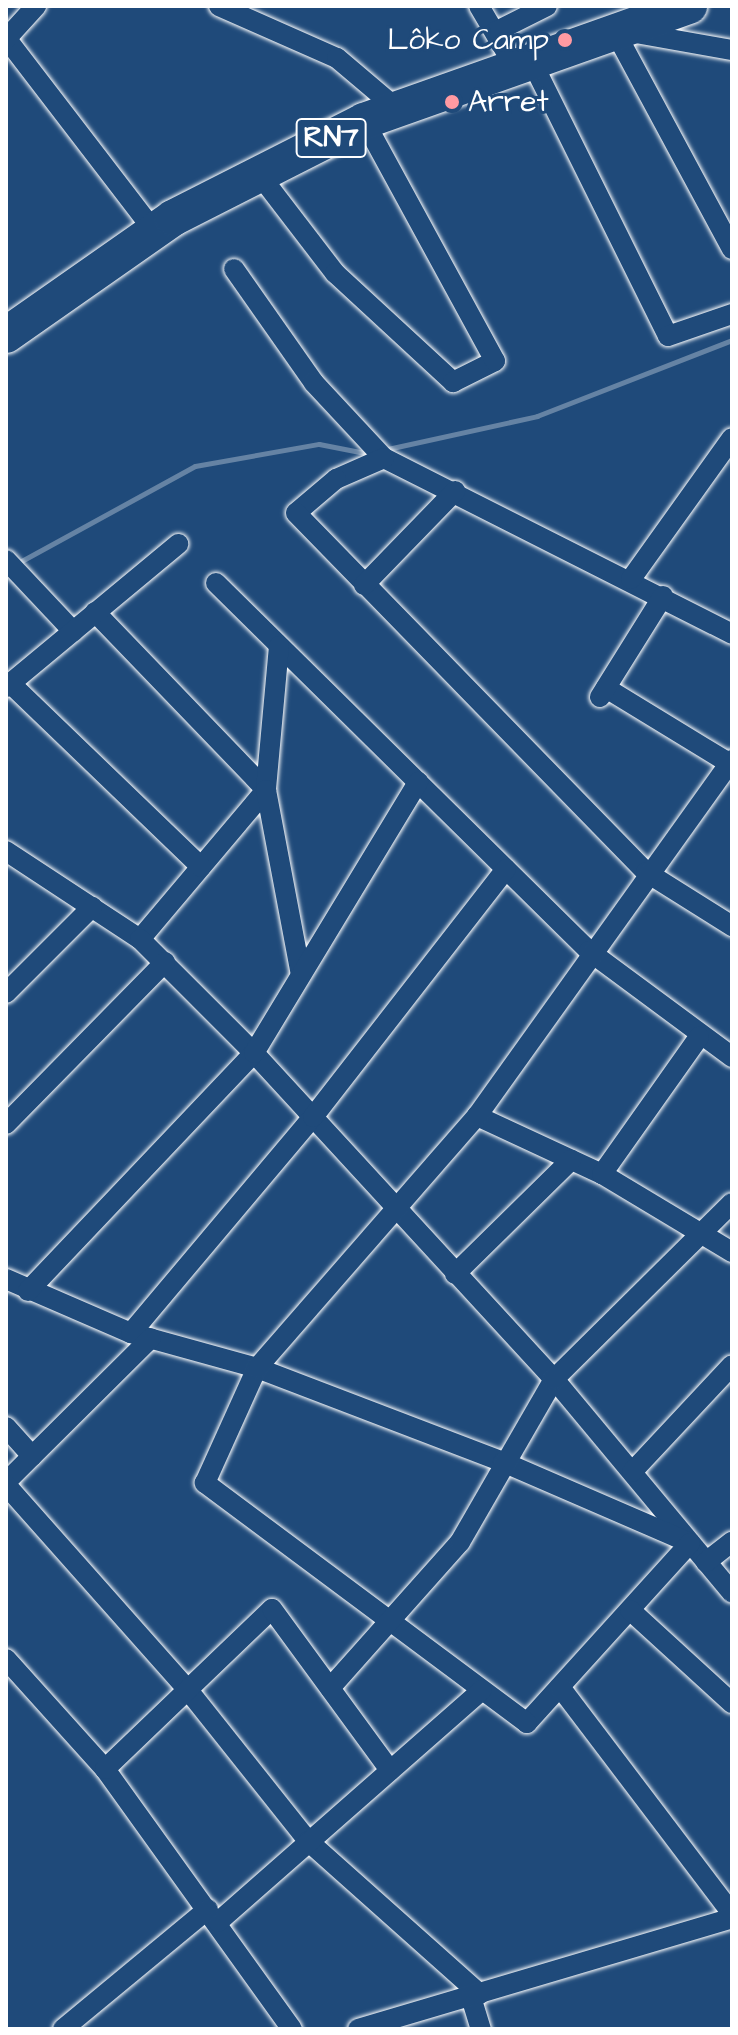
<!DOCTYPE html>
<meta charset="utf-8">
<style>
body{margin:0}
#map{position:relative;width:738px;height:2035px;overflow:hidden;background:#1f4a7a;font-family:"Architects Daughter",sans-serif}
div>[style]{position:absolute}
.stream>*{height:5px;margin:-2.5px;padding:0 2.5px;transform-origin:2.5px;border-radius:2.5px;background:#6583a4}
.roads{filter:drop-shadow(0 0 2px #fff) drop-shadow(0 0 2px #fff)}
.street>*{height:20px;margin:-10px;padding:0 10px;transform-origin:10px;border-radius:10px;background:#1f4a7a}
.highway>*{height:36px;margin:-18px;padding:0 18px;transform-origin:18px;border-radius:18px;background:#1f4a7a}
.dots>*{width:22px;height:22px;translate:-50% -50%;box-sizing:border-box;border:4px solid #1f4a7a;border-radius:50%}
span{translate:-50% -50%;white-space:nowrap;text-align:center;line-height:1.15;-webkit-text-stroke:6px #1f4a7a;paint-order:stroke}
.shield-label span{padding:2px 6px;background:#1f4a7a;border:2px solid;border-radius:6px;-webkit-text-stroke-width:0}
.shield-label{font-size:28px;color:#fff;font-weight:700}
.poi-label{font-size:30px;color:#fff}
.right{translate:-100% -50%;text-align:right}
.left{translate:0 -50%;text-align:left}
.frame{position:absolute;inset:0;border:8px solid #fff;pointer-events:none}
</style>
<div id="map">
<div class="stream">
<i style="left:383px;top:450px;width:158px;rotate:-12.4deg"></i>
<i style="left:537px;top:416px;width:209px;rotate:-21.3deg"></i>
<i style="left:16px;top:564px;width:204px;rotate:-28.7deg"></i>
<i style="left:195px;top:466px;width:126px;rotate:-10.1deg"></i>
<i style="left:319px;top:444px;width:52px;rotate:11.1deg"></i>
</div>
<div class="roads">
<div class="street">
<i style="left:219px;top:6px;width:129px;rotate:23.8deg"></i>
<i style="left:337px;top:58px;width:76px;rotate:40.2deg"></i>
<i style="left:479px;top:6px;width:67px;rotate:59.6deg"></i>
<i style="left:613px;top:28px;width:251px;rotate:61.7deg"></i>
<i style="left:495px;top:32px;width:58px;rotate:-26.6deg"></i>
<i style="left:630px;top:32px;width:104px;rotate:10deg"></i>
<i style="left:6px;top:38px;width:243px;rotate:52.5deg"></i>
<i style="left:6px;top:39px;width:45px;rotate:-47.7deg"></i>
<i style="left:530px;top:58px;width:310px;rotate:63.6deg"></i>
<i style="left:668px;top:336px;width:68px;rotate:-19deg"></i>
<i style="left:259px;top:174px;width:125px;rotate:52.5deg"></i>
<i style="left:335px;top:273px;width:161px;rotate:42.7deg"></i>
<i style="left:453px;top:382px;width:47px;rotate:-26.6deg"></i>
<i style="left:495px;top:361px;width:273px;rotate:-118.6deg"></i>
<i style="left:234px;top:269px;width:139px;rotate:54.9deg"></i>
<i style="left:314px;top:383px;width:103px;rotate:47deg"></i>
<i style="left:384px;top:458px;width:390px;rotate:26.8deg"></i>
<i style="left:384px;top:458px;width:52px;rotate:156.4deg"></i>
<i style="left:336px;top:479px;width:52px;rotate:139.6deg"></i>
<i style="left:296px;top:513px;width:501px;rotate:45.73deg"></i>
<i style="left:646px;top:872px;width:102px;rotate:32.1deg"></i>
<i style="left:6px;top:560px;width:98px;rotate:46.7deg"></i>
<i style="left:631px;top:579px;width:173px;rotate:-54.4deg"></i>
<i style="left:216px;top:583px;width:524px;rotate:44.61deg"></i>
<i style="left:589px;top:951px;width:178px;rotate:36.5deg"></i>
<i style="left:364px;top:585px;width:131px;rotate:-45.9deg"></i>
<i style="left:95px;top:612px;width:247px;rotate:46.1deg"></i>
<i style="left:266px;top:790px;width:195px;rotate:130.2deg"></i>
<i style="left:279px;top:646px;width:145px;rotate:95.2deg"></i>
<i style="left:266px;top:790px;width:188px;rotate:79.3deg"></i>
<i style="left:10px;top:683px;width:265px;rotate:43.9deg"></i>
<i style="left:6px;top:687px;width:224px;rotate:-39.7deg"></i>
<i style="left:606px;top:688px;width:148px;rotate:31.4deg"></i>
<i style="left:600px;top:697px;width:119px;rotate:-58deg"></i>
<i style="left:6px;top:851px;width:160px;rotate:33.3deg"></i>
<i style="left:140px;top:939px;width:161px;rotate:45deg"></i>
<i style="left:254px;top:1053px;width:443px;rotate:47.4deg"></i>
<i style="left:554px;top:1379px;width:278px;rotate:50.2deg"></i>
<i style="left:6px;top:993px;width:122px;rotate:-45deg"></i>
<i style="left:477px;top:1116px;width:138px;rotate:24.9deg"></i>
<i style="left:602px;top:1174px;width:152px;rotate:31deg"></i>
<i style="left:6px;top:1124px;width:227px;rotate:-45.5deg"></i>
<i style="left:602px;top:1174px;width:168px;rotate:-54.7deg"></i>
<i style="left:455px;top:1274px;width:163px;rotate:-44.5deg"></i>
<i style="left:6px;top:1279px;width:136px;rotate:23.4deg"></i>
<i style="left:131px;top:1333px;width:131px;rotate:15.5deg"></i>
<i style="left:257px;top:1368px;width:263px;rotate:20.9deg"></i>
<i style="left:503px;top:1462px;width:204px;rotate:23.4deg"></i>
<i style="left:690px;top:1543px;width:243px;rotate:132.2deg"></i>
<i style="left:527px;top:1723px;width:402px;rotate:-143.3deg"></i>
<i style="left:205px;top:1483px;width:126px;rotate:-65.7deg"></i>
<i style="left:257px;top:1368px;width:335px;rotate:-48.9deg"></i>
<i style="left:477px;top:1116px;width:438px;rotate:-54.4deg"></i>
<i style="left:28px;top:1291px;width:328px;rotate:-46.5deg"></i>
<i style="left:254px;top:1053px;width:317px;rotate:-58.8deg"></i>
<i style="left:131px;top:1333px;width:282px;rotate:-49.9deg"></i>
<i style="left:313px;top:1117px;width:314px;rotate:-52.1deg"></i>
<i style="left:6px;top:1427px;width:39px;rotate:48deg"></i>
<i style="left:632px;top:1472px;width:146px;rotate:-46.9deg"></i>
<i style="left:6px;top:1482px;width:204px;rotate:-44.8deg"></i>
<i style="left:6px;top:1485px;width:274px;rotate:48.4deg"></i>
<i style="left:188px;top:1690px;width:193px;rotate:51.5deg"></i>
<i style="left:308px;top:1841px;width:230px;rotate:41.7deg"></i>
<i style="left:706px;top:1562px;width:33px;rotate:-38deg"></i>
<i style="left:630px;top:1610px;width:138px;rotate:42.4deg"></i>
<i style="left:6px;top:1659px;width:148px;rotate:48deg"></i>
<i style="left:105px;top:1769px;width:320px;rotate:54.3deg"></i>
<i style="left:560px;top:1687px;width:285px;rotate:52.8deg"></i>
<i style="left:330px;top:1688px;width:195px;rotate:-48.3deg"></i>
<i style="left:460px;top:1542px;width:188px;rotate:-60deg"></i>
<i style="left:554px;top:1379px;width:250px;rotate:-44.7deg"></i>
<i style="left:105px;top:1769px;width:231px;rotate:-43.8deg"></i>
<i style="left:272px;top:1609px;width:200px;rotate:53.8deg"></i>
<i style="left:218px;top:1922px;width:351px;rotate:-41.3deg"></i>
<i style="left:471px;top:1997px;width:34px;rotate:73deg"></i>
<i style="left:63px;top:2029px;width:188px;rotate:-39.6deg"></i>
<i style="left:358px;top:2029px;width:390px;rotate:-16.5deg"></i>
</div>
<div class="highway">
<i style="left:6px;top:335px;width:204px;rotate:-35deg"></i>
<i style="left:173px;top:218px;width:214px;rotate:-26.9deg"></i>
<i style="left:364px;top:121px;width:345px;rotate:-19.5deg"></i>
</div>
</div>
<div class="dots">
<i style="left:565px;top:40px;background:#ff9aa2"></i>
<i style="left:452px;top:102px;background:#ff9aa2"></i>
</div>
<div class="shield-label">
<span style="left:331px;top:138px">RN7</span>
</div>
<div class="poi-label">
<span class="right" style="left:549px;top:40px">Lôko Camp</span>
<span class="left" style="left:468px;top:102px">Arret</span>
</div>
<div class="frame"></div>
</div>
